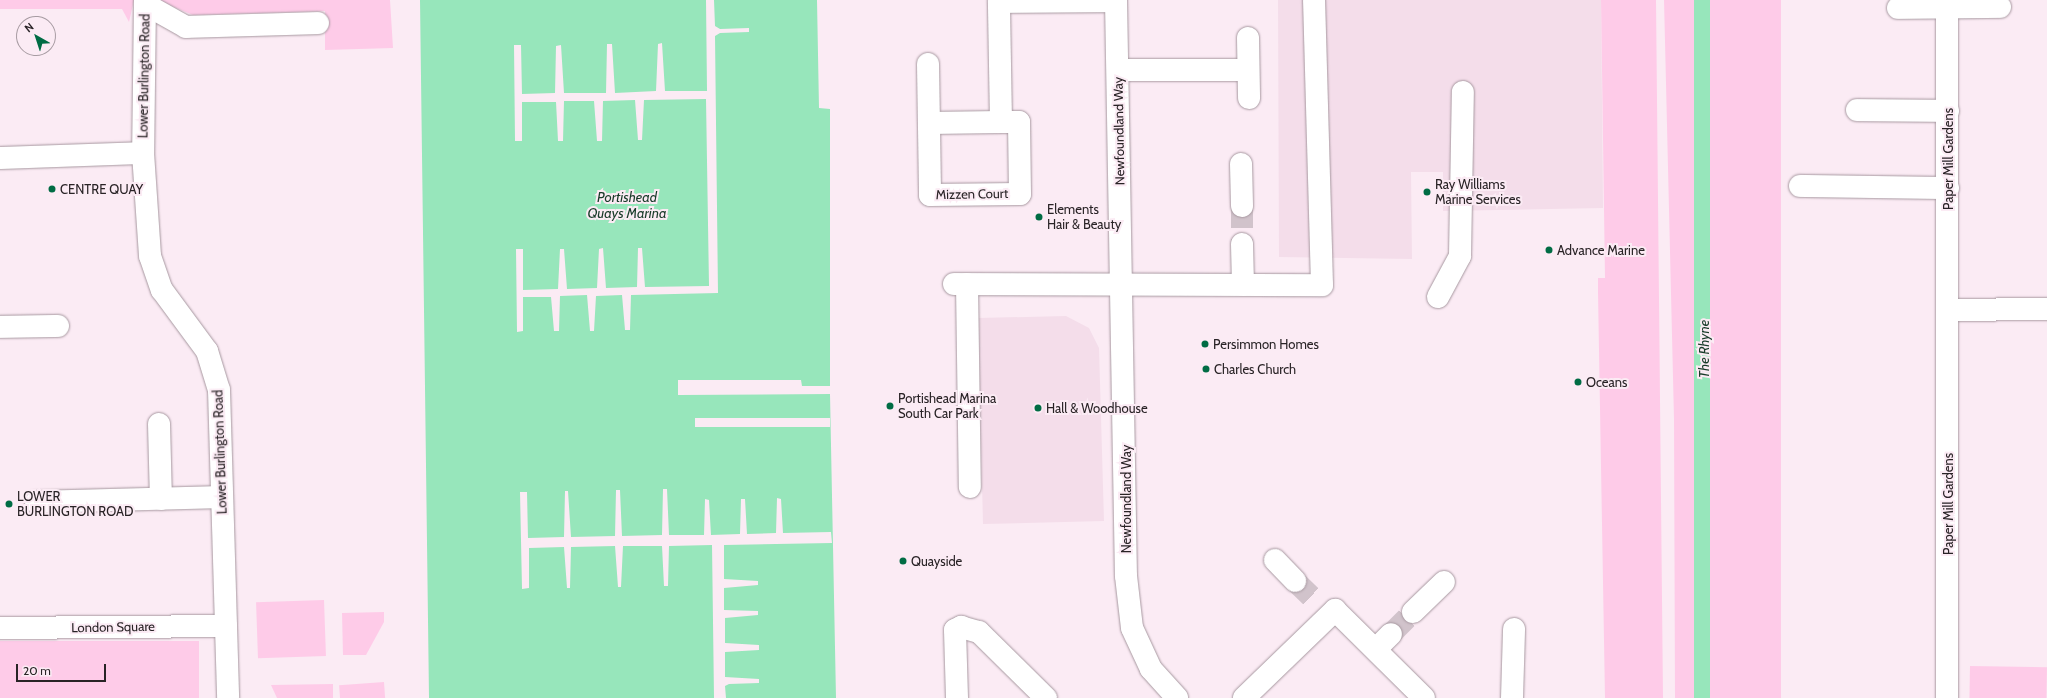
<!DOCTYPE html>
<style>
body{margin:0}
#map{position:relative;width:2047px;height:698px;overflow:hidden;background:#fbebf4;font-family:Cabin,sans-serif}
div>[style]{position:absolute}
.built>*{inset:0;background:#f4ddea}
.green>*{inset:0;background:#fecbe8;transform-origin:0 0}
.water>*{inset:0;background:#97e6bb;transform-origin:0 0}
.pier>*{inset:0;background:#fbebf4;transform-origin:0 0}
.minor-tunnel>*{height:22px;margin-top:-11px;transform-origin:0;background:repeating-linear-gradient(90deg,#d1c3cb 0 22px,transparent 0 33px)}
.roads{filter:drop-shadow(0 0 1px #a798a0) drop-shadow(0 0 1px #a798a0)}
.minor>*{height:22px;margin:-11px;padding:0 11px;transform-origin:11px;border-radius:11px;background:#fff}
.dots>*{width:11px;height:11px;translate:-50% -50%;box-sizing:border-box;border:2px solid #fbebf4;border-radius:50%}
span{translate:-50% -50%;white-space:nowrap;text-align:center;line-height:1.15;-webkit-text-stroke:4px #fbebf4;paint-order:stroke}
.street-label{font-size:13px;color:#292326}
.poi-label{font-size:13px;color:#292326}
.left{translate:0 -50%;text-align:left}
.water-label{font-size:14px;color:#183b29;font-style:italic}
.north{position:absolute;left:16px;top:16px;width:40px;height:40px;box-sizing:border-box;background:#fbebf4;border:1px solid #a79ba2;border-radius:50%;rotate:321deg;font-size:11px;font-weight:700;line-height:16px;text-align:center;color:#292326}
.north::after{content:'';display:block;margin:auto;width:14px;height:18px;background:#006c44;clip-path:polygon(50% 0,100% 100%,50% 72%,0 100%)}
.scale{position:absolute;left:16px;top:664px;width:90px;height:18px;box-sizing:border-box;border:2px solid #292326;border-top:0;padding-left:5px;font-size:12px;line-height:14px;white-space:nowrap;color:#292326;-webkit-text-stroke:3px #fbebf4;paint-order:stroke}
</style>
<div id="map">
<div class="built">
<i style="clip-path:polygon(1278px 0,1601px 0,1603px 208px,1443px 211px,1443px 172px,1411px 172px,1412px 259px,1279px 257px)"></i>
<i style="clip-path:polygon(1066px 316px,1089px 328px,1099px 348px,1104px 521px,983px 524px,978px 318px)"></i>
</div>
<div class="green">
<i style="clip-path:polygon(0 0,134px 0,129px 22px,122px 9px,0 9px)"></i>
<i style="clip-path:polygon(157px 0,390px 0,393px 48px,325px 50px,325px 11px,193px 15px)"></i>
<i style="clip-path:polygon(1601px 0,1656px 0,1663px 698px,1605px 698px,1598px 292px,1598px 278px,1605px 278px)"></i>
<i style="clip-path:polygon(1664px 0,1694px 0,1697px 698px,1675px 698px,1674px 419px)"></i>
<i style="left:1710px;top:0;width:71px;height:698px"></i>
<i style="left:324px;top:600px;width:56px;height:68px;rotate:88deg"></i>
<i style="clip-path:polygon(384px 612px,384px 622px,366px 655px,343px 655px,342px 613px)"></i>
<i style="left:199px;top:641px;width:57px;height:199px;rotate:90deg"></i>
<i style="left:1970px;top:666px;width:77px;height:32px;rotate:1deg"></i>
<i style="left:384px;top:682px;width:16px;height:45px;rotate:86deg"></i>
<i style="clip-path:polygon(333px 684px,333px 698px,277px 698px,271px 685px)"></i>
</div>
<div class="water">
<i style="clip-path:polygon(420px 0,817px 0,819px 108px,830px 109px,830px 394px,836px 698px,429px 698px)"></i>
<i style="left:1694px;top:0;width:16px;height:698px"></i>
</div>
<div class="pier">
<i style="clip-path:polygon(706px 0,714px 0,715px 26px,720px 29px,749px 28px,749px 32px,720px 33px,715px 36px,718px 293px,631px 295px,630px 330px,625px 330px,622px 295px,596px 296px,594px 331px,590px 331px,587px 295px,560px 296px,559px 331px,554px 331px,551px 297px,523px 297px,523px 331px,517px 332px,516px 249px,523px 249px,523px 290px,558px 289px,560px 249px,564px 249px,567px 289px,597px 288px,599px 249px,603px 248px,606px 288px,637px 287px,638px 248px,642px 248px,645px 287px,709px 286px,706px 99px,644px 100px,642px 140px,638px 140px,635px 100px,603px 101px,602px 141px,597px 141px,594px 101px,564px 101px,563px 141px,558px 141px,556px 102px,522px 102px,522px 141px,515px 141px,514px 45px,521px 45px,522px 94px,555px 93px,556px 46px,561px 45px,564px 93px,606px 93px,607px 44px,612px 44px,615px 93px,656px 91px,658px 44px,662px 43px,665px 91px,707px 91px)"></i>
<i style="clip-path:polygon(678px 380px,801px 380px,802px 386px,830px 386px,830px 394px,678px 395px)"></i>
<i style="left:830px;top:418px;width:9px;height:135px;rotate:90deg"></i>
<i style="clip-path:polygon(663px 489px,667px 489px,669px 535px,704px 535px,705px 499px,709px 500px,711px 535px,740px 534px,741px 499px,745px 499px,747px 534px,776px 533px,777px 498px,781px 499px,783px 533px,831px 532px,832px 543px,724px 545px,724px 579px,758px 581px,758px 585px,724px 588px,724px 610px,758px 611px,758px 615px,725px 618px,725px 643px,759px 645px,759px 650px,725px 652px,725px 677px,759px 679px,759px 683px,729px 684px,725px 686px,726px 698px,714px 698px,712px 545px,669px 546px,668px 586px,664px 586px,662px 546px,623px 546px,621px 587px,618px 587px,615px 546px,571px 547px,570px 588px,567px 588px,564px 547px,529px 548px,529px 588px,522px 589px,520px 492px,527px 492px,528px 538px,564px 537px,565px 491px,568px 491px,571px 537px,615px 536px,616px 490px,620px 490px,622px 536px,662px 535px)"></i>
</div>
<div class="minor-tunnel">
<i style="left:1242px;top:206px;width:38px;rotate:90deg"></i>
<i style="left:1295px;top:581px;width:32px;rotate:44deg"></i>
<i style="left:1391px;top:634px;width:31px;rotate:-45deg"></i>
</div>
<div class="roads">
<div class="minor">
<i style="left:145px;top:0;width:153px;rotate:90.7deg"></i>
<i style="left:143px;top:153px;width:103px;rotate:86.1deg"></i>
<i style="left:150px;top:256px;width:36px;rotate:71deg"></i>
<i style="left:162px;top:290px;width:76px;rotate:53.6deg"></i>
<i style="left:207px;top:351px;width:41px;rotate:72.9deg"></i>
<i style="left:219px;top:390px;width:308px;rotate:88.3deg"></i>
<i style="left:1116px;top:0;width:576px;rotate:89.01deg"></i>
<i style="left:1126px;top:576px;width:52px;rotate:83.4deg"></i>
<i style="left:1132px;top:628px;width:45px;rotate:65.1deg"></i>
<i style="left:1151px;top:669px;width:39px;rotate:48deg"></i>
<i style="left:145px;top:4px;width:47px;rotate:29.3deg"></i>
<i style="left:186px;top:27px;width:132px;rotate:-1.7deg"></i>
<i style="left:1898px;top:8px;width:102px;rotate:-0.6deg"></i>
<i style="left:1248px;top:38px;width:60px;rotate:89deg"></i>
<i style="left:928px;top:64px;width:131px;rotate:89.1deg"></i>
<i style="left:930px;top:195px;width:90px;rotate:-0.6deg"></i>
<i style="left:1020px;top:194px;width:72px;rotate:-90.8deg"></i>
<i style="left:1019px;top:122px;width:18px;rotate:180deg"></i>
<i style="left:1118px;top:70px;width:130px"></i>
<i style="left:1857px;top:110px;width:91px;rotate:0.6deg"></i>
<i style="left:929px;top:123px;width:72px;rotate:-0.8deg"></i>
<i style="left:1001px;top:122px;width:120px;rotate:-91deg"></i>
<i style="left:999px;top:2px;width:117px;rotate:-0.5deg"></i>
<i style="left:0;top:158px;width:143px;rotate:-2deg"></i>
<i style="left:1241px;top:164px;width:42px;rotate:88.6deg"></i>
<i style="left:1800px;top:186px;width:148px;rotate:0.8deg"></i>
<i style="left:1242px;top:244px;width:41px;rotate:88.6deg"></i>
<i style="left:954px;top:284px;width:368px;rotate:0.2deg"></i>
<i style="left:1322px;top:285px;width:285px;rotate:-91.6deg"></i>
<i style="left:967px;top:284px;width:203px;rotate:89.2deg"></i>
<i style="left:1438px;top:297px;width:47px;rotate:-61.8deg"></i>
<i style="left:1460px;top:256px;width:164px;rotate:-89deg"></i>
<i style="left:1949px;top:310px;width:98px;rotate:-0.6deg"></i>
<i style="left:0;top:327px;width:58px;rotate:-1deg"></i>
<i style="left:159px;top:424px;width:75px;rotate:88.5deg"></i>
<i style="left:36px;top:502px;width:186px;rotate:-1.5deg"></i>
<i style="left:1275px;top:560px;width:29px;rotate:46deg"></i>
<i style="left:1413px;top:612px;width:43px;rotate:-44.1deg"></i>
<i style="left:0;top:628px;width:226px;rotate:-0.5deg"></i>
<i style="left:1376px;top:649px;width:21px;rotate:-45deg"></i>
<i style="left:957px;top:698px;width:68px;rotate:-91.7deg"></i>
<i style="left:955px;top:630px;width:7px;rotate:-27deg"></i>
<i style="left:961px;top:627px;width:19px;rotate:16deg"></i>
<i style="left:979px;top:632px;width:94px;rotate:44.6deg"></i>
<i style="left:1244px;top:698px;width:127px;rotate:-44deg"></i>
<i style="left:1335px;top:610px;width:125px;rotate:44.7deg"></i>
<i style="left:1512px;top:698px;width:69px;rotate:-88.3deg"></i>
<i style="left:1947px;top:698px;width:691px;rotate:-90deg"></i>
</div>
</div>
<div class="dots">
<i style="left:52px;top:189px;background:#006c44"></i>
<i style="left:1427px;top:192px;background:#006c44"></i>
<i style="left:1039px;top:217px;background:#006c44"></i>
<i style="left:1549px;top:250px;background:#006c44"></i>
<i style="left:1205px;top:344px;background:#006c44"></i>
<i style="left:1206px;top:369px;background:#006c44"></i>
<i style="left:1578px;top:382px;background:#006c44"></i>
<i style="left:890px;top:406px;background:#006c44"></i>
<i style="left:1038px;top:408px;background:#006c44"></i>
<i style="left:9px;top:504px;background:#006c44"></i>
<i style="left:903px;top:561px;background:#006c44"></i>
</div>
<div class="street-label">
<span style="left:144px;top:76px;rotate:-89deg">Lower Burlington Road</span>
<span style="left:1119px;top:131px;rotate:-91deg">Newfoundland Way</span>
<span style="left:1948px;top:159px;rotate:-90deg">Paper Mill Gardens</span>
<span style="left:972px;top:194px;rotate:-1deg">Mizzen Court</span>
<span style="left:220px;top:452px;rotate:-92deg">Lower Burlington Road</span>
<span style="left:1126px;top:499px;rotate:-90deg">Newfoundland Way</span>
<span style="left:1948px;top:504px;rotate:-90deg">Paper Mill Gardens</span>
<span style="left:113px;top:627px;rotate:-1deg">London Square</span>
</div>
<div class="poi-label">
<span class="left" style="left:1435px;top:192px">Ray Williams<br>Marine Services</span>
<span class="left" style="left:60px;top:189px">CENTRE QUAY</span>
<span class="left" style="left:1047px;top:217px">Elements<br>Hair &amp; Beauty</span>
<span class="left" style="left:1557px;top:250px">Advance Marine</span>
<span class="left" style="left:1213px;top:344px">Persimmon Homes</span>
<span class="left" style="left:1214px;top:369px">Charles Church</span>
<span class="left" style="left:1586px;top:382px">Oceans</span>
<span class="left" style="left:898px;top:406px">Portishead Marina<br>South Car Park</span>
<span class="left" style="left:1046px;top:408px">Hall &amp; Woodhouse</span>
<span class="left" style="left:17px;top:504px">LOWER<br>BURLINGTON ROAD</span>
<span class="left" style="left:911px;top:561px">Quayside</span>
</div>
<div class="water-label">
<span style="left:627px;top:205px">Portishead<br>Quays Marina</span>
<span style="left:1704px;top:349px;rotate:-90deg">The Rhyne</span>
</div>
<div class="north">N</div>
<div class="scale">20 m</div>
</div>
